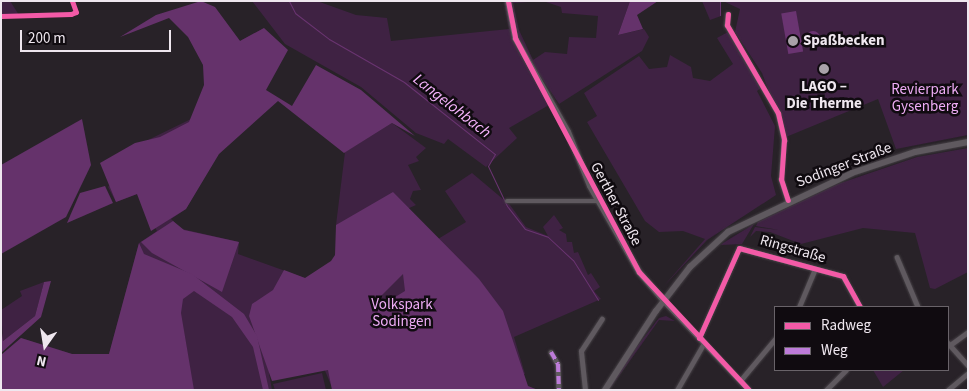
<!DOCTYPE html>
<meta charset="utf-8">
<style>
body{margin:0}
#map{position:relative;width:969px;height:391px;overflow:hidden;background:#282228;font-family:"Source Sans 3",sans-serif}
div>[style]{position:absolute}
.green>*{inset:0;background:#3f2243}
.forest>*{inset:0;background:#65326b}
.water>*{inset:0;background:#6a3471;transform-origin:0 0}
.round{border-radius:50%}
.stream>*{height:1px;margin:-0.5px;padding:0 0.5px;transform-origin:0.5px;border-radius:0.5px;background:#6a3471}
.roads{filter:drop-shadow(0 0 1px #454045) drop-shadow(0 0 1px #454045)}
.street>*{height:4.5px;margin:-2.25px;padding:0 2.25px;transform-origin:2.25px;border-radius:2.25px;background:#5f595f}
.secondary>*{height:6px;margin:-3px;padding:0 3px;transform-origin:3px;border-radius:3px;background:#5f595f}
.quiet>*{height:4px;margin-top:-2px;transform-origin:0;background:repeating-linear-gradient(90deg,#bd7bd9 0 8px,transparent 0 12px)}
.cycleway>*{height:5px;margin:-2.5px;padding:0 2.5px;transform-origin:2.5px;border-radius:2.5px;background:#f35aa7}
.dots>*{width:14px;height:14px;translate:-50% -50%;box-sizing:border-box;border:2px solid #100b10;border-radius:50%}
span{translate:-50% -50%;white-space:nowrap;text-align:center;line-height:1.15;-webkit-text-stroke:5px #100b10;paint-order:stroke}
.poi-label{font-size:15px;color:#efe7ef;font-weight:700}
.left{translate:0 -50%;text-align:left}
.park-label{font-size:15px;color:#eeacf5}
.street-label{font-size:15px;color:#efe7ef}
.water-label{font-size:16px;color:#f7b4fe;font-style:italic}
.frame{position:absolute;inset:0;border:2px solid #efe7ef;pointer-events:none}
.legend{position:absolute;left:774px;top:306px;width:175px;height:65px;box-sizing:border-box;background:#100b10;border:1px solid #696369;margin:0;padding:6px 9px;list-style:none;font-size:15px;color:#efe7ef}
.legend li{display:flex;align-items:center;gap:10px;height:25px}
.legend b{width:25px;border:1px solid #696369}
.north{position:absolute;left:20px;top:321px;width:50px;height:50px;-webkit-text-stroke:4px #100b10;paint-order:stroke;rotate:193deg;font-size:14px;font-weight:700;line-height:20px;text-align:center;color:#efe7ef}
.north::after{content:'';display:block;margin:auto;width:18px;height:22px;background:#efe7ef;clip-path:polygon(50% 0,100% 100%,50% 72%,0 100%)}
.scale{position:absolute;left:20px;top:30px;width:151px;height:22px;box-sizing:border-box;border:2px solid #efe7ef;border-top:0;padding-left:6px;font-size:15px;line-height:18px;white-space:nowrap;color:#efe7ef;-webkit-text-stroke:4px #100b10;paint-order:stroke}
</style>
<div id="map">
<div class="green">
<i style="clip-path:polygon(1px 1px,10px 1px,19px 15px,1px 15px)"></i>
<i style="clip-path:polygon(evenodd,252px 1px,317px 1px,356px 15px,387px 18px,391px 41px,509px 29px,504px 1px,630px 1px,618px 35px,644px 29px,649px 37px,642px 51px,559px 104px,531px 62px,549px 105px,509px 128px,517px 138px,486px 167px,448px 139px,444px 144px,416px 133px,361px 87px,285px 44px,252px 1px,543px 1px,561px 7px,562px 13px,598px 16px,596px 38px,569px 37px,567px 54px,545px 52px,533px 60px,519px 30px,513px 3px,543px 1px)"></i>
<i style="clip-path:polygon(702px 1px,721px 1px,721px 16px,710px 20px)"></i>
<i style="clip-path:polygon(723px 1px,968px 1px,968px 135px,896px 149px,878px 99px,786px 137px,762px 73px,735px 32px,740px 9px)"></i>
<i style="clip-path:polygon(215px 8px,240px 41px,264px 28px,219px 151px,186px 209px,171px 219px,182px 229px,239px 242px,238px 254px,316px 282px,347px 258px,336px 225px,345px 152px,392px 123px,426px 148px,416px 157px,419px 161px,408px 165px,421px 190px,413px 191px,410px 199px,416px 205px,407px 209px,438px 239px,466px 222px,445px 191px,472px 173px,510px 205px,526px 227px,548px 236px,543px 227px,554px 215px,563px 228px,559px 230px,566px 234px,567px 242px,572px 242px,574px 253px,578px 252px,588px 275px,591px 273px,600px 287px,594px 291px,601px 299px,514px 337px,525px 374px,333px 390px,321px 361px,269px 373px,272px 390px,1px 390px,1px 355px,21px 338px,72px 354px,109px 354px,139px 243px,157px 231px,137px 194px,116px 202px,108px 187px,150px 139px,191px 119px,205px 91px)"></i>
<i style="clip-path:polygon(728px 32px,761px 88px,757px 91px,775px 126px,771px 176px,776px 195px,707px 240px,663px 287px,705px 239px,683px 231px,659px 232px,645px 221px,587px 122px,597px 116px,584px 93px,639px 56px,649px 69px,667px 67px,670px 55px,691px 67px,693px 78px,710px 81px,733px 64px,717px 38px)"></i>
<i style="clip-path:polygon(968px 148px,968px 272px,935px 289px,930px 288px,915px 233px,863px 228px,801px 244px,770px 232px,756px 231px,750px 237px,755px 227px,779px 230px,756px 226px,758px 222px,838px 184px,917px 157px)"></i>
<i style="clip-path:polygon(754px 224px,742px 244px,721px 245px,687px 280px,723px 243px)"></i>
<i style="clip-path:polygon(44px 282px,35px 316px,3px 341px,1px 310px,22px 296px,20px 291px)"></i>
<i style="clip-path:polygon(666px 316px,675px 321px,659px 320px,609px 390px,622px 366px,659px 318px)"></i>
<i style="clip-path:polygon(873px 370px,904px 370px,883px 387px)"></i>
<i style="clip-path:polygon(322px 373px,326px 390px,275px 390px,273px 384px)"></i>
</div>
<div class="forest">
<i style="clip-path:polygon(201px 1px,215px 7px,240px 41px,264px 28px,288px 50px,266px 90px,292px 106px,316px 65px,361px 90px,415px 136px,392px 123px,344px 153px,278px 101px,219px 154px,186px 209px,151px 231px,137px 194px,116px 202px,100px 163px,135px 143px,160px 137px,189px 122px,204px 85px,203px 65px,188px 37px,169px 18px,120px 37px,156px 15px)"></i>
<i style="clip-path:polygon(630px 1px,658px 1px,637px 15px,643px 29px,618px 35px)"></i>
<i style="clip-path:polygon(82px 119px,91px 165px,66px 217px,1px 254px,1px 165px)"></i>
<i style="clip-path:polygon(105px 186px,113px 203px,67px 223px,80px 193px)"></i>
<i style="clip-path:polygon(evenodd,393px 192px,479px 279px,503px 311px,528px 386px,538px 390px,332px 390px,328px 370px,272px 381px,249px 316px,252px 304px,273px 290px,284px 270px,305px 278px,331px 261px,335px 255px,336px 225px,393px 192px,403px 274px,405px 291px,382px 305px,380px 297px,403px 274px)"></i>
<i style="clip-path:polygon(173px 221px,184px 230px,239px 242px,222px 292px,152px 253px,141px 242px)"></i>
<i style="clip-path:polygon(139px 243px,144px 254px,192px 274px,244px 314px,257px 336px,269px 390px,263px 390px,253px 347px,232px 317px,194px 291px,183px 299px,181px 313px,194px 390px,1px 390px,1px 355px,21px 338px,72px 354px,109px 354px)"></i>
<i style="clip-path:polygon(51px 281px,41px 317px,1px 353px,1px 325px,3px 341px,35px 316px,44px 282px)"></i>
</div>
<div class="water">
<i style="left:796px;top:11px;width:41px;height:15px;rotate:80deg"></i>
<i class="round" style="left:806px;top:31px;width:14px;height:14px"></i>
</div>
<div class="stream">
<i style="left:289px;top:1px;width:13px;rotate:63deg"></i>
<i style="left:295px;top:13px;width:43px;rotate:37.4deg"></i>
<i style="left:329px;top:39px;width:86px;rotate:29.8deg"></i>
<i style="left:404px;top:82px;width:116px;rotate:38.4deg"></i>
<i style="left:495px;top:154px;width:14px;rotate:120deg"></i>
<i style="left:488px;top:166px;width:44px;rotate:64.6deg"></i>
<i style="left:507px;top:206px;width:29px;rotate:52deg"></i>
<i style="left:525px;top:229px;width:24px;rotate:19deg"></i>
<i style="left:548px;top:237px;width:34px;rotate:43deg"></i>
<i style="left:573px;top:260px;width:47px;rotate:58deg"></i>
<i style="left:720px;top:1px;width:14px;rotate:90deg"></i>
</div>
<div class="roads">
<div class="street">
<i style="left:728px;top:14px;width:11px;rotate:95deg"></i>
<i style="left:727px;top:25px;width:102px;rotate:59.9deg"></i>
<i style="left:778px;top:113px;width:28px;rotate:77deg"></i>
<i style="left:784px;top:140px;width:39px;rotate:94deg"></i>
<i style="left:781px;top:179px;width:22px;rotate:72deg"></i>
<i style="left:507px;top:201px;width:91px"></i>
<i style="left:897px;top:257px;width:54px;rotate:67.2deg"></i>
<i style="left:664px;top:301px;width:123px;rotate:46.3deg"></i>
<i style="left:799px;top:307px;width:41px;rotate:-67.2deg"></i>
<i style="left:699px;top:338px;width:98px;rotate:-66deg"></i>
<i style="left:739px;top:248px;width:108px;rotate:15.1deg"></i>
<i style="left:843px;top:276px;width:35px;rotate:61deg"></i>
<i style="left:948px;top:343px;width:30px;rotate:48deg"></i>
<i style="left:950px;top:345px;width:22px;rotate:-36deg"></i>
<i style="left:551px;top:352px;width:14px;rotate:60deg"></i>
<i style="left:558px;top:364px;width:26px;rotate:88deg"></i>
<i style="left:740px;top:381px;width:55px;rotate:-50.2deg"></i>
<i style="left:585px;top:390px;width:39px;rotate:-96deg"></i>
<i style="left:581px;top:351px;width:38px;rotate:-57deg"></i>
<i style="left:677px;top:390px;width:54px;rotate:-60.1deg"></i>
<i style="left:826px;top:390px;width:28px;rotate:-45deg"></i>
<i style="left:948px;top:390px;width:26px;rotate:-40deg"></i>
</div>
<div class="secondary">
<i style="left:508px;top:1px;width:38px;rotate:79deg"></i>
<i style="left:515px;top:38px;width:108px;rotate:60.6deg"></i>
<i style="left:568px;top:132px;width:58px;rotate:67.8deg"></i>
<i style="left:590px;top:186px;width:99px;rotate:60.3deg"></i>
<i style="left:639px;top:272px;width:38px;rotate:49deg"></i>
<i style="left:605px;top:390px;width:94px;rotate:-57.2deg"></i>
<i style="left:656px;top:311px;width:56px;rotate:-52.3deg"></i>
<i style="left:690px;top:267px;width:52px;rotate:-42.6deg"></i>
<i style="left:728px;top:232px;width:137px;rotate:-25.4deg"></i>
<i style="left:852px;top:173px;width:66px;rotate:-18.4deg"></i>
<i style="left:915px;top:152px;width:54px;rotate:-10.7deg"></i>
</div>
</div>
<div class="quiet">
<i style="left:551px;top:352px;width:14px;rotate:60deg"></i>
<i style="left:558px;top:364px;width:26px;rotate:88deg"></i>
</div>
<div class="cycleway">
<i style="left:508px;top:1px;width:38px;rotate:79deg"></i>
<i style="left:515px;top:38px;width:265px;rotate:62.1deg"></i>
<i style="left:639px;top:272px;width:161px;rotate:47deg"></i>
<i style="left:728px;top:14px;width:11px;rotate:95deg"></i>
<i style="left:727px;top:25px;width:102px;rotate:59.9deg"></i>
<i style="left:778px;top:113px;width:28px;rotate:77deg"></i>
<i style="left:784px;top:140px;width:39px;rotate:94deg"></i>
<i style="left:781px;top:179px;width:22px;rotate:72deg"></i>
<i style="left:1px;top:16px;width:70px;rotate:-1.6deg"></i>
<i style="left:71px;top:14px;width:5px;rotate:-22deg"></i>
<i style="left:76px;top:12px;width:12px;rotate:-110deg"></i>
<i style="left:699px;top:338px;width:98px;rotate:-66deg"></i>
<i style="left:739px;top:248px;width:108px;rotate:15.1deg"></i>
<i style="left:843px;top:276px;width:35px;rotate:61deg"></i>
</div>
<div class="dots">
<i style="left:793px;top:41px;background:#a9a2a9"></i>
<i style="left:824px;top:69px;background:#a9a2a9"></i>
</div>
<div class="poi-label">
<span class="left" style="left:803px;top:41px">Spaßbecken</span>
<span style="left:824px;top:95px">LAGO –<br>Die Therme</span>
</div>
<div class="park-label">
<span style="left:925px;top:98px">Revierpark<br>Gysenberg</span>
<span style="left:402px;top:313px">Volkspark<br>Sodingen</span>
</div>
<div class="street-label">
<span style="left:844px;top:165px;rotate:-21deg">Sodinger Straße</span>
<span style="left:616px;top:204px;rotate:62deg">Gerther Straße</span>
<span style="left:793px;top:249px;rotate:16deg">Ringstraße</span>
</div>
<div class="water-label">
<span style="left:452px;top:106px;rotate:38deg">Langelohbach</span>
</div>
<div class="frame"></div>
<ul class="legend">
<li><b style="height:6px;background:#f35aa7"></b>Radweg</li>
<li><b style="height:6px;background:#bd7bd9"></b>Weg</li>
</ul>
<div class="north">N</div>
<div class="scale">200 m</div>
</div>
